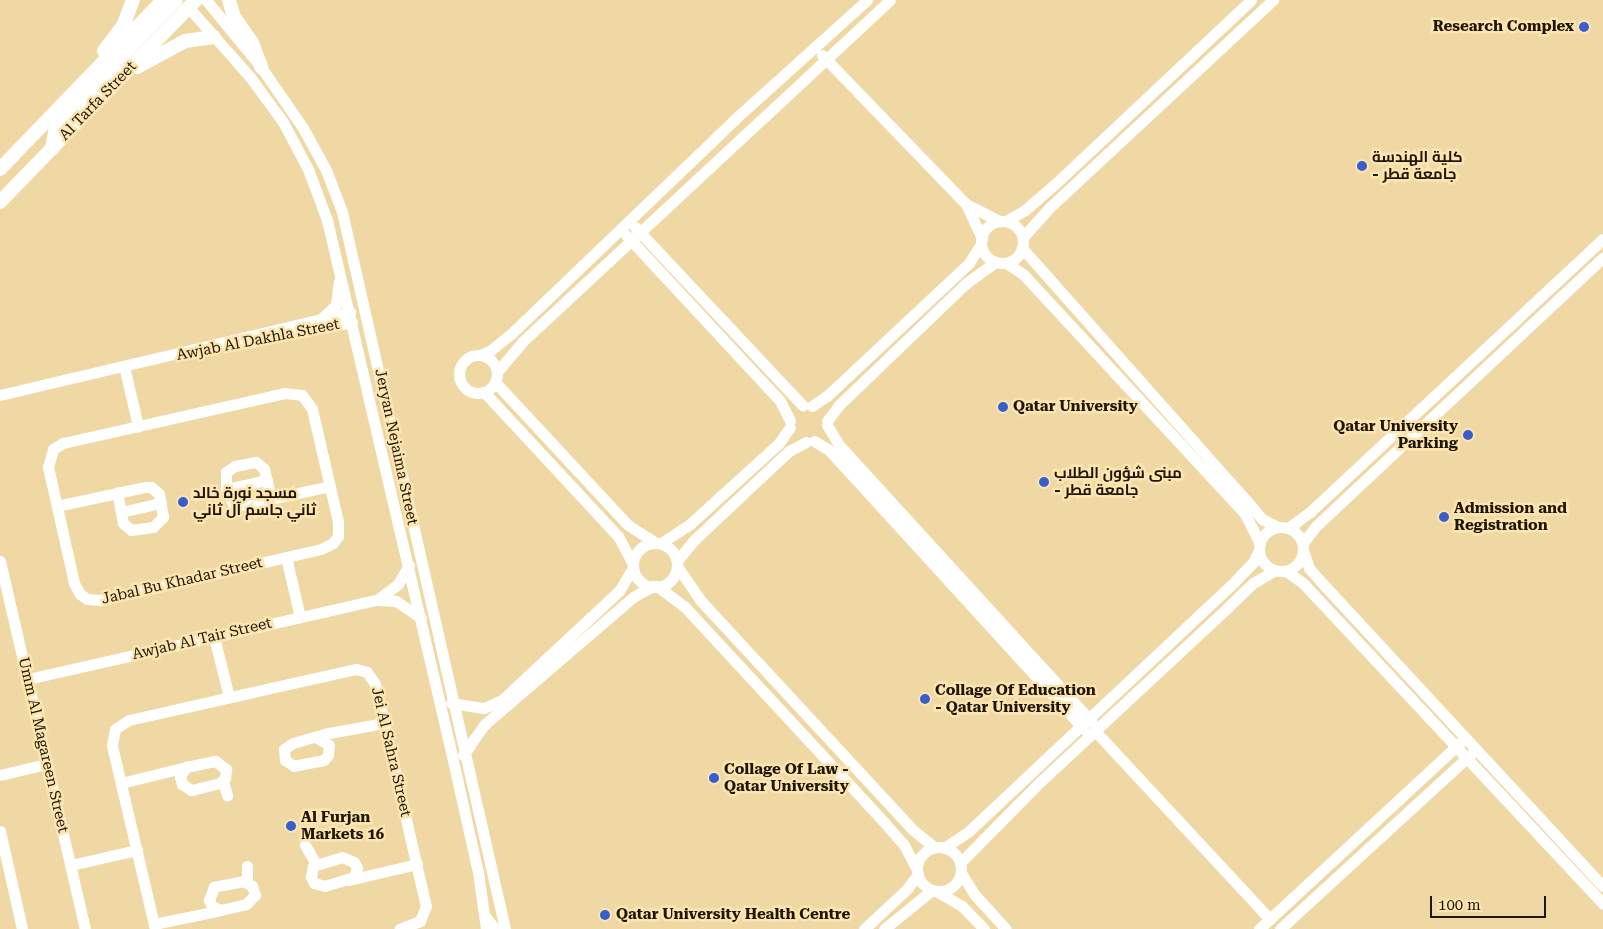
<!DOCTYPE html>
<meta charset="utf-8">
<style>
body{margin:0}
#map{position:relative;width:1603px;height:929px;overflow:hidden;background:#efd8a4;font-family:"Roboto Serif",Cairo,serif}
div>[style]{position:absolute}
.minor>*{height:11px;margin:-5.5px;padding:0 5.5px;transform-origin:5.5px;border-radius:5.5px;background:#fff}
.minor>.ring{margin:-5.5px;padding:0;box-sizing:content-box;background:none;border:11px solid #fff;border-radius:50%}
.major>*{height:14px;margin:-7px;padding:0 7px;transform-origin:7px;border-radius:7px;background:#fff}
.dots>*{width:14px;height:14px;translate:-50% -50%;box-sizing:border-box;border:2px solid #fde5b1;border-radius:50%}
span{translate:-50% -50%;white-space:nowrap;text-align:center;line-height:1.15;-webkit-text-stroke:5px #fde5b1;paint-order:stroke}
.poi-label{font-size:15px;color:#1e1603;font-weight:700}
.right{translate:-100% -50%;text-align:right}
.left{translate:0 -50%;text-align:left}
.street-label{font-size:15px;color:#1e1603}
.scale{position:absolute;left:1430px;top:896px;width:116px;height:22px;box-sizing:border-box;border:2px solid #1e1603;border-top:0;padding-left:6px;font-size:15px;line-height:18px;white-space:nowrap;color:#1e1603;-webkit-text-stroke:4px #fde5b1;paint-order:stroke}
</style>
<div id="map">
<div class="minor">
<i style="left:206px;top:0;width:87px;rotate:50.6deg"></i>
<i style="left:261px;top:67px;width:74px;rotate:55.5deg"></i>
<i style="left:303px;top:128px;width:48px;rotate:61.3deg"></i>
<i style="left:326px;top:170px;width:45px;rotate:69.1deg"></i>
<i style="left:342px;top:212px;width:735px;rotate:77.19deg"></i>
<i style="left:189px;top:8px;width:92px;rotate:48.5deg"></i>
<i style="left:250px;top:77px;width:56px;rotate:53.7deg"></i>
<i style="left:283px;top:122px;width:53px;rotate:62deg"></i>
<i style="left:308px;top:169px;width:54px;rotate:69.6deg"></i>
<i style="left:327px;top:220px;width:550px;rotate:76.87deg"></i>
<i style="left:452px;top:756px;width:119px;rotate:77.4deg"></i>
<i style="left:478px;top:872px;width:58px;rotate:82deg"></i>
<i style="left:822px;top:55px;width:207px;rotate:46deg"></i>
<i style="left:966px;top:204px;width:38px;rotate:65deg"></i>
<i style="left:966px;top:204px;width:38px;rotate:27deg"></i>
<i class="ring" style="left:981px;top:221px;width:31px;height:31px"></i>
<i style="left:1006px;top:221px;width:22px;rotate:-30deg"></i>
<i style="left:1025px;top:210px;width:38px;rotate:-41deg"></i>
<i style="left:1054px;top:185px;width:270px;rotate:-43.2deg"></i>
<i style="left:635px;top:227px;width:245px;rotate:46.8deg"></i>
<i style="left:626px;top:235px;width:226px;rotate:47.1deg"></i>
<i style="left:780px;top:401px;width:22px;rotate:63deg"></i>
<i style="left:1023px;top:237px;width:39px;rotate:-48deg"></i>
<i style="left:1049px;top:208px;width:306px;rotate:-42.9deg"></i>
<i style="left:1022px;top:248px;width:346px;rotate:48.4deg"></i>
<i style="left:1252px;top:507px;width:16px;rotate:50deg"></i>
<i style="left:1262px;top:519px;width:18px;rotate:27deg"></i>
<i style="left:1006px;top:263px;width:20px;rotate:33deg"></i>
<i style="left:1023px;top:274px;width:327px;rotate:47.2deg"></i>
<i style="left:1245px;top:514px;width:33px;rotate:63deg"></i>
<i style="left:323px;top:317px;width:18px;rotate:-43deg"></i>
<i style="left:336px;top:305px;width:23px;rotate:-83deg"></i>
<i style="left:246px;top:343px;width:108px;rotate:-11.2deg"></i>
<i style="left:480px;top:355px;width:12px;rotate:-24deg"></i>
<i style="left:491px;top:350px;width:27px;rotate:-39deg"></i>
<i style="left:512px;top:333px;width:310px;rotate:-43.8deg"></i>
<i style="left:736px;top:118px;width:176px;rotate:-42deg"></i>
<i class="ring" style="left:459px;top:355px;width:27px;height:27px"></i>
<i style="left:124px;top:366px;width:62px;rotate:76.9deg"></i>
<i style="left:497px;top:372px;width:39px;rotate:-50deg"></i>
<i style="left:522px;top:342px;width:502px;rotate:-42.9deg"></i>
<i style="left:495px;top:382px;width:195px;rotate:47.1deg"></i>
<i style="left:628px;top:525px;width:33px;rotate:33deg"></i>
<i style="left:484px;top:392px;width:197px;rotate:47.1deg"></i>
<i style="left:618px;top:536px;width:32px;rotate:62deg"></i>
<i style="left:284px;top:393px;width:18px;rotate:6deg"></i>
<i style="left:302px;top:395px;width:17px;rotate:54deg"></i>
<i style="left:312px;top:409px;width:116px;rotate:77deg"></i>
<i style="left:338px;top:522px;width:14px;rotate:90deg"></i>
<i style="left:338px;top:536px;width:9px;rotate:126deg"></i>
<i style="left:333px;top:543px;width:13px;rotate:153deg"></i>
<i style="left:321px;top:549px;width:226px;rotate:166.9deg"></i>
<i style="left:101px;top:600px;width:14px;rotate:-176deg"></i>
<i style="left:87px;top:599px;width:9px;rotate:-144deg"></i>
<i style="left:80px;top:594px;width:13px;rotate:-119deg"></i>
<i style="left:74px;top:583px;width:119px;rotate:-102.6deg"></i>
<i style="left:48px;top:467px;width:19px;rotate:-74deg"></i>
<i style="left:53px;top:449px;width:12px;rotate:-31deg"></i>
<i style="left:63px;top:443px;width:227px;rotate:-12.7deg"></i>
<i style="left:0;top:395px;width:360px;rotate:-13.3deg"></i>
<i style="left:812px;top:406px;width:18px;rotate:-34deg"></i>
<i style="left:827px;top:396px;width:195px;rotate:-43.1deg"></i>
<i style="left:969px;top:263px;width:22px;rotate:-58deg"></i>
<i style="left:827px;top:421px;width:20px;rotate:-53deg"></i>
<i style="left:839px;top:405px;width:175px;rotate:-43.8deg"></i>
<i style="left:965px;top:284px;width:37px;rotate:-36deg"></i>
<i style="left:827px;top:425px;width:23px;rotate:59deg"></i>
<i style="left:839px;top:445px;width:375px;rotate:47.6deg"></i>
<i style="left:814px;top:441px;width:17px;rotate:31deg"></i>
<i style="left:829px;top:450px;width:378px;rotate:47.6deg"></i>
<i style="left:256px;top:462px;width:11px;rotate:41deg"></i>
<i style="left:264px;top:469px;width:31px;rotate:77deg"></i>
<i style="left:271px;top:499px;width:29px;rotate:168deg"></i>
<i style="left:243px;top:505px;width:10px;rotate:-174deg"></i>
<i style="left:233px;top:504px;width:17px;rotate:-115deg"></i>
<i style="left:226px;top:489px;width:17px;rotate:-90deg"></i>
<i style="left:226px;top:472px;width:11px;rotate:-34deg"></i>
<i style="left:235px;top:466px;width:21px;rotate:-11deg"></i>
<i style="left:145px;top:487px;width:6px"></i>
<i style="left:151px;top:487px;width:11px;rotate:41deg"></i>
<i style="left:159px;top:494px;width:23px;rotate:80deg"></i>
<i style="left:163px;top:517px;width:14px;rotate:135deg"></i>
<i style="left:153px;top:527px;width:22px;rotate:172deg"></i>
<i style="left:131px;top:530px;width:11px;rotate:-139deg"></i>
<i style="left:123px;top:523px;width:31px;rotate:-101deg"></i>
<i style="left:117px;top:493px;width:29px;rotate:-12deg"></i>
<i style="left:226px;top:489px;width:42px;rotate:-12.4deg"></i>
<i style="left:271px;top:499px;width:60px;rotate:-12.4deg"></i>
<i style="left:57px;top:506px;width:61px;rotate:-12.2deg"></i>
<i style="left:121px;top:512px;width:41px;rotate:-12.7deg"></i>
<i class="ring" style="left:1259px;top:527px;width:33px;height:33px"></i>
<i style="left:1288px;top:528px;width:29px;rotate:-36deg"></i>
<i style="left:1311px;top:511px;width:399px;rotate:-43deg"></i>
<i style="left:661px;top:543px;width:35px;rotate:-33deg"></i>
<i style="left:690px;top:524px;width:120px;rotate:-42.3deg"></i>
<i style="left:779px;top:443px;width:19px;rotate:-55deg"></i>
<i style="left:1303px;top:543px;width:21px;rotate:-53deg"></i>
<i style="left:1316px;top:526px;width:393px;rotate:-43.1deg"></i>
<i class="ring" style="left:633px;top:543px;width:33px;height:33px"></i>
<i style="left:1304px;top:553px;width:16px;rotate:72deg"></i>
<i style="left:1309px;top:568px;width:21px;rotate:49deg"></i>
<i style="left:1323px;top:584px;width:412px;rotate:47.2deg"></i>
<i style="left:286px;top:557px;width:62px;rotate:76.9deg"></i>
<i style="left:0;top:561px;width:378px;rotate:77deg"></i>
<i style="left:677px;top:561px;width:26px;rotate:-51deg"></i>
<i style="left:693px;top:541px;width:132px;rotate:-43.2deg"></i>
<i style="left:789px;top:451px;width:19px;rotate:-28deg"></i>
<i style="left:677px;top:566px;width:42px;rotate:55.6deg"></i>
<i style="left:701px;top:601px;width:312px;rotate:47.2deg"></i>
<i style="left:913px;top:830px;width:28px;rotate:39deg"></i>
<i style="left:1286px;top:571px;width:19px;rotate:35deg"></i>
<i style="left:1302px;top:582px;width:441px;rotate:46.9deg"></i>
<i style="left:657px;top:586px;width:34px;rotate:37deg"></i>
<i style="left:684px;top:606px;width:294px;rotate:47.2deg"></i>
<i style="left:884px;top:822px;width:30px;rotate:49deg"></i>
<i style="left:904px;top:845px;width:27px;rotate:62deg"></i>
<i style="left:377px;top:600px;width:26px;rotate:-37deg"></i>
<i style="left:398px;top:584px;width:22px;rotate:-60deg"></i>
<i style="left:214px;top:637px;width:62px;rotate:76deg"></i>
<i style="left:28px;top:679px;width:358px;rotate:-12.8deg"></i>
<i style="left:377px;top:600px;width:19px;rotate:3deg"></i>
<i style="left:396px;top:601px;width:30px;rotate:34deg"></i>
<i style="left:451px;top:703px;width:33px;rotate:9deg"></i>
<i style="left:484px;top:708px;width:20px;rotate:-24deg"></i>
<i style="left:502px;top:700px;width:160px;rotate:-43deg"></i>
<i style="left:619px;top:591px;width:27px;rotate:-59deg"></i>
<i style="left:1095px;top:731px;width:257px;rotate:47.1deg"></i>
<i style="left:316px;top:737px;width:15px;rotate:32deg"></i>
<i style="left:329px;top:745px;width:10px;rotate:96deg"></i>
<i style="left:328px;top:755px;width:6px;rotate:129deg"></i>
<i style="left:324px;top:760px;width:31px;rotate:169deg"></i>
<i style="left:294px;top:766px;width:11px;rotate:-146deg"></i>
<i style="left:285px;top:760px;width:11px;rotate:-95deg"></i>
<i style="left:284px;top:749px;width:11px;rotate:-34deg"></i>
<i style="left:293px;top:743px;width:37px;rotate:-16deg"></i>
<i style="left:329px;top:733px;width:56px;rotate:-10.3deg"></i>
<i style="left:463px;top:755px;width:38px;rotate:-55deg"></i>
<i style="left:485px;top:724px;width:195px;rotate:-40.6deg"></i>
<i style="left:633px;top:597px;width:23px;rotate:-29deg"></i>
<i style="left:215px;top:761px;width:14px;rotate:36deg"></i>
<i style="left:226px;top:769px;width:9px;rotate:96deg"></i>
<i style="left:225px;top:778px;width:7px;rotate:135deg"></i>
<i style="left:220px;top:783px;width:30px;rotate:166deg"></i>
<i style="left:191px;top:790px;width:11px;rotate:-146deg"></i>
<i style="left:182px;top:784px;width:7px;rotate:-106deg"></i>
<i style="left:180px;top:777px;width:12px;rotate:-59deg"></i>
<i style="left:186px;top:767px;width:30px;rotate:-12deg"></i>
<i style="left:0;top:775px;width:47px;rotate:-13.4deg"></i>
<i style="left:223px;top:781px;width:15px;rotate:74deg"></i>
<i style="left:121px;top:783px;width:71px;rotate:-13.8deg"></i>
<i style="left:0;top:831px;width:100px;rotate:77.3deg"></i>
<i style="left:305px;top:845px;width:22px;rotate:60deg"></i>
<i class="ring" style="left:917px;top:847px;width:33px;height:33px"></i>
<i style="left:944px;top:848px;width:30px;rotate:-34deg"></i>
<i style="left:969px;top:831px;width:365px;rotate:-43.2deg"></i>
<i style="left:1235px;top:581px;width:28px;rotate:-46deg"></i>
<i style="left:1254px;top:561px;width:12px;rotate:-66deg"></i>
<i style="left:342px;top:857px;width:13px;rotate:23deg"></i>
<i style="left:354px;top:862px;width:7px;rotate:63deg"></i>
<i style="left:357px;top:868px;width:9px;rotate:108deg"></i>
<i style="left:354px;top:877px;width:30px;rotate:163deg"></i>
<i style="left:325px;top:886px;width:11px;rotate:-165deg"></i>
<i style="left:314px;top:883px;width:7px;rotate:-117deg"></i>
<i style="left:311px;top:877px;width:11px;rotate:-80deg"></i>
<i style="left:313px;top:866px;width:30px;rotate:-17deg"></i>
<i style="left:960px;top:863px;width:115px;rotate:-45.4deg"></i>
<i style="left:1041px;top:781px;width:255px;rotate:-42.9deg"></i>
<i style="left:1228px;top:607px;width:35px;rotate:-44deg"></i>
<i style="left:1253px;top:583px;width:24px;rotate:-30deg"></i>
<i style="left:71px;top:865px;width:68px;rotate:-12.8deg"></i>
<i style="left:247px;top:866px;width:15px;rotate:90deg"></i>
<i style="left:961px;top:873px;width:25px;rotate:58deg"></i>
<i style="left:974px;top:894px;width:47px;rotate:47.6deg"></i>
<i style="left:349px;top:880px;width:70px;rotate:-13.2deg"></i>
<i style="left:936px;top:891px;width:30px;rotate:30deg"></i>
<i style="left:962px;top:906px;width:32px;rotate:46deg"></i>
<i style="left:484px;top:915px;width:18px;rotate:52deg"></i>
<i style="left:154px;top:924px;width:59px;rotate:-11.7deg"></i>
<i style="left:212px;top:912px;width:35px;rotate:-13deg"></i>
<i style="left:246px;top:904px;width:13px;rotate:-45deg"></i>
<i style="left:255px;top:895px;width:9px;rotate:-108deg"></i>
<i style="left:252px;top:886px;width:9px;rotate:-148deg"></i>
<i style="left:244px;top:881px;width:31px;rotate:169deg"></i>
<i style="left:214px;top:887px;width:14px;rotate:111deg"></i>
<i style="left:209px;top:900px;width:7px;rotate:63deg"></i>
<i style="left:212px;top:906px;width:10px;rotate:24deg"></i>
<i style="left:155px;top:929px;width:189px;rotate:-103.2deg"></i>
<i style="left:112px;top:745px;width:16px;rotate:-79deg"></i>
<i style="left:115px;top:729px;width:17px;rotate:-33deg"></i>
<i style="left:129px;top:720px;width:233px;rotate:-12.7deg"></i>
<i style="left:356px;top:669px;width:11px;rotate:15deg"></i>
<i style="left:367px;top:672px;width:14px;rotate:56deg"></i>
<i style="left:375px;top:684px;width:228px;rotate:77.1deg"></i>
<i style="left:426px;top:906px;width:16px;rotate:112deg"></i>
<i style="left:420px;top:921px;width:22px;rotate:159deg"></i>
<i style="left:864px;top:929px;width:59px;rotate:-42.9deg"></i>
<i style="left:907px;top:889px;width:19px;rotate:-54deg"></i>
<i style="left:884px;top:929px;width:62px;rotate:-39.1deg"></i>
<i style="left:1259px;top:929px;width:275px;rotate:-42.8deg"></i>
<i style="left:1280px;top:929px;width:259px;rotate:-42.5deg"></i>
</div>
<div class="major">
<i style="left:229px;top:0;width:18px;rotate:74deg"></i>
<i style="left:234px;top:17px;width:32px;rotate:55deg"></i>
<i style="left:252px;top:43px;width:26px;rotate:69deg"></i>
<i style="left:104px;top:51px;width:31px;rotate:-53deg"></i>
<i style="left:123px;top:26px;width:28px;rotate:-69deg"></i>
<i style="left:137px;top:67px;width:55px;rotate:-28.4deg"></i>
<i style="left:185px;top:41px;width:29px;rotate:-8deg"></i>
<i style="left:52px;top:149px;width:17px;rotate:-80deg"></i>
<i style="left:55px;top:132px;width:18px;rotate:-61deg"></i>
<i style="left:64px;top:116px;width:161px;rotate:-46deg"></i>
<i style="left:0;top:169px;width:235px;rotate:-46deg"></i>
<i style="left:0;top:202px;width:281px;rotate:-45.9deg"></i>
</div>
<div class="dots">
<i style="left:1584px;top:27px;background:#395dce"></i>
<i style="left:1362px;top:166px;background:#395dce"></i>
<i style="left:1003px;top:407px;background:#395dce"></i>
<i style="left:1468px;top:435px;background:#395dce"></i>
<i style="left:1044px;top:482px;background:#395dce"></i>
<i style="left:183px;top:502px;background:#395dce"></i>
<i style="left:1444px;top:517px;background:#395dce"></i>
<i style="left:925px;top:699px;background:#395dce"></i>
<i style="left:714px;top:778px;background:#395dce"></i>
<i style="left:291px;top:826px;background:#395dce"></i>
<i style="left:605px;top:915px;background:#395dce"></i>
</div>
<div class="poi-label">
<span class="right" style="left:1574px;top:27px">Research Complex</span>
<span class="left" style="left:1372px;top:166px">كلية الهندسة<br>- جامعة قطر</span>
<span class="left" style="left:1013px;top:407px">Qatar University</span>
<span class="right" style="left:1458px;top:435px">Qatar University<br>Parking</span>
<span class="left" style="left:1054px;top:482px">مبنى شؤون الطلاب<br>- جامعة قطر</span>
<span class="left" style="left:193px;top:502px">مسجد نورة خالد<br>ثاني جاسم آل ثاني</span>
<span class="left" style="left:1454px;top:517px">Admission and<br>Registration</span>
<span class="left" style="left:935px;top:699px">Collage Of Education<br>- Qatar University</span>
<span class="left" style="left:724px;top:778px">Collage Of Law -<br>Qatar University</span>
<span class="left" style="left:301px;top:826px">Al Furjan<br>Markets 16</span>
<span class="left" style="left:616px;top:915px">Qatar University Health Centre</span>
</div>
<div class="street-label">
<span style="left:98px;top:101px;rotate:-46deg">Al Tarfa Street</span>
<span style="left:258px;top:340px;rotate:-11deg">Awjab Al Dakhla Street</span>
<span style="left:396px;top:447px;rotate:78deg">Jeryan Nejaima Street</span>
<span style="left:182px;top:581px;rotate:-13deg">Jabal Bu Khadar Street</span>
<span style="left:202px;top:639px;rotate:-13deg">Awjab Al Tair Street</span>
<span style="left:43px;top:745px;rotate:77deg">Umm Al Magareen Street</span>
<span style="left:391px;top:752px;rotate:77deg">Jei Al Sahra Street</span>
</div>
<div class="scale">100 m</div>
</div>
